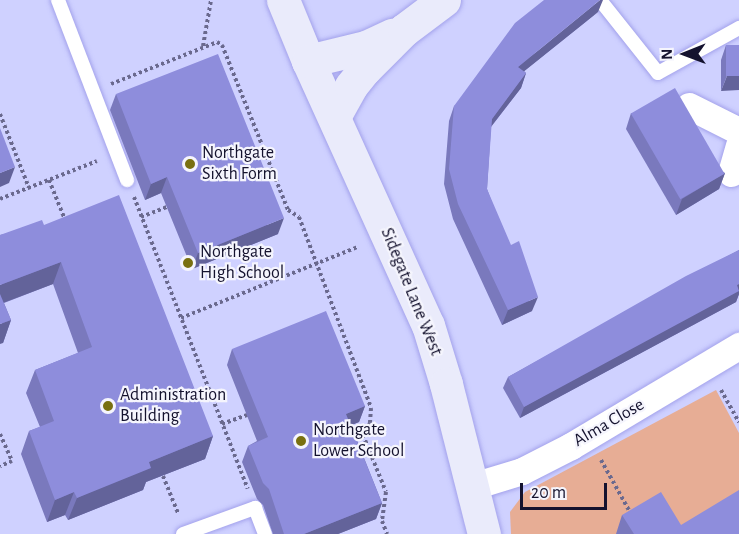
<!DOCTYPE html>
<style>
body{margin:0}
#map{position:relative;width:739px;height:534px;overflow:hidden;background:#cfd1ff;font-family:"Alegreya Sans",sans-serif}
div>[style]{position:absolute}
.green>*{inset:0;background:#e7ad95}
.path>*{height:4px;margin-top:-2px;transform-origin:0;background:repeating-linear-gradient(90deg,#6a698e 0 3px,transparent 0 6px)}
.roads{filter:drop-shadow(0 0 2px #a3a2ec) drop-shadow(0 0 2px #a3a2ec)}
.lane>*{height:14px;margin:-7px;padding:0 7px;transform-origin:7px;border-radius:7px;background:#fff}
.street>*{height:27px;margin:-13.5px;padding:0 13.5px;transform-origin:13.5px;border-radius:13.5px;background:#fff}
.secondary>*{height:33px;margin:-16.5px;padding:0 16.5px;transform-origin:16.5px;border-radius:16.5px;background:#eaebfb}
.wall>*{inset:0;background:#7a79bd}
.shaded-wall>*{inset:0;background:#63639a}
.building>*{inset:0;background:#8e8ddc;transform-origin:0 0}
.dots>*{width:16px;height:16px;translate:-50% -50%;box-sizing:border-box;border:3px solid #f5f5fd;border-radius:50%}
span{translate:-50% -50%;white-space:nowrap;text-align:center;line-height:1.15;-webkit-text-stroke:4.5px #f5f5fd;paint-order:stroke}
.poi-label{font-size:18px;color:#14122e}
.left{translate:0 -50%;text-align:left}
.street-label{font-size:18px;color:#14122e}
.north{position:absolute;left:655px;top:24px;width:60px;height:60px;-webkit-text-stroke:4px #f5f5fd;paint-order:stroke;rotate:269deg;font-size:16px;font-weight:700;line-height:24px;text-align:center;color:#14122e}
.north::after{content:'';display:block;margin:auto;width:21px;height:27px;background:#14122e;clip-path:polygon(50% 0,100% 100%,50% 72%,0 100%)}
.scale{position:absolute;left:520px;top:483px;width:87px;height:27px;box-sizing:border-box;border:3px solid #14122e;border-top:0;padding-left:8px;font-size:18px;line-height:21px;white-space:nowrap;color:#14122e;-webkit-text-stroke:4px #f5f5fd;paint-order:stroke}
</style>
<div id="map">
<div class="green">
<i style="clip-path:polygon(716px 390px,739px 433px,739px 505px,691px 534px,511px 534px,510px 512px,525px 492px)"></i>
</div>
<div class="path">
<i style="left:203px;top:46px;width:47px;rotate:-80.1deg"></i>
<i style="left:111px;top:84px;width:114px;rotate:-21.6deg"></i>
<i style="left:217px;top:42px;width:6px;rotate:31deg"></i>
<i style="left:222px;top:45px;width:178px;rotate:68.2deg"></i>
<i style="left:288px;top:210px;width:13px;rotate:32deg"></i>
<i style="left:299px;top:217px;width:204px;rotate:69.3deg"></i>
<i style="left:371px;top:408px;width:15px;rotate:94deg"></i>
<i style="left:370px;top:423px;width:14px;rotate:120deg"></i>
<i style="left:363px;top:435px;width:61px;rotate:68deg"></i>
<i style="left:386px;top:492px;width:29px;rotate:98deg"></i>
<i style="left:382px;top:521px;width:14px;rotate:69deg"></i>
<i style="left:0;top:114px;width:79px;rotate:68.6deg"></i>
<i style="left:49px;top:180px;width:45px;rotate:68deg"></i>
<i style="left:134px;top:197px;width:313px;rotate:68.7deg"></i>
<i style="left:0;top:199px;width:104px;rotate:-21.4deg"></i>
<i style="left:141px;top:217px;width:28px;rotate:-21deg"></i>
<i style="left:181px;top:318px;width:191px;rotate:-21.9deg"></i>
<i style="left:721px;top:390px;width:37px;rotate:61deg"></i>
<i style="left:222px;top:424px;width:27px;rotate:-20deg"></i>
<i style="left:0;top:434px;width:30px;rotate:66deg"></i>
<i style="left:12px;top:461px;width:13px;rotate:157deg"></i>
<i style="left:601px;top:460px;width:62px;rotate:60.9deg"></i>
<i style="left:163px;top:476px;width:40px;rotate:68deg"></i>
</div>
<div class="roads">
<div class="lane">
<i style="left:58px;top:0;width:193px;rotate:69deg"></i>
<i style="left:600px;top:0;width:93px;rotate:51.5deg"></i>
<i style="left:658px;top:73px;width:93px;rotate:-29.1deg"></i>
<i style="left:183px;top:534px;width:77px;rotate:-19.9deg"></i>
<i style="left:255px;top:508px;width:28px;rotate:69deg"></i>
</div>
<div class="street">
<i style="left:689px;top:106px;width:56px;rotate:26.6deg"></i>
<i style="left:731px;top:173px;width:29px;rotate:-74deg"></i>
<i style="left:473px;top:486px;width:51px;rotate:-17deg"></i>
<i style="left:522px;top:471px;width:55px;rotate:-27deg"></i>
<i style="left:571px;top:446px;width:196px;rotate:-30.8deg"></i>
</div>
<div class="secondary">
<i style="left:283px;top:0;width:66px;rotate:67.7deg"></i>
<i style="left:308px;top:61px;width:290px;rotate:65.6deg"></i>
<i style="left:428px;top:325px;width:62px;rotate:73deg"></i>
<i style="left:446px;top:384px;width:155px;rotate:75.8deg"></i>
<i style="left:308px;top:61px;width:60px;rotate:-13.6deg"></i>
<i style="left:366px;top:47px;width:29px;rotate:-25deg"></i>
<i style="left:334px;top:117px;width:35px;rotate:-61deg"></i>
<i style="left:351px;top:86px;width:22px;rotate:-51deg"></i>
<i style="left:365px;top:69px;width:55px;rotate:-45deg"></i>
<i style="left:404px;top:30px;width:50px;rotate:-36.9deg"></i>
</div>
</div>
<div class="wall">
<i style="clip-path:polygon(598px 12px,524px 71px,526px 73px,521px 88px,491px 127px,487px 189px,532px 311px,502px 325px,453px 219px,444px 184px,449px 121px,454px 106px)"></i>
<i style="clip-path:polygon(726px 45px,739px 45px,721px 91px,721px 60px)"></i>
<i style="clip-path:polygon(116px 94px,278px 234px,192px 269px,161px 193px,145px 200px,110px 110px)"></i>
<i style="clip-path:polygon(631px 113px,725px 173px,719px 189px,676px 215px,626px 129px)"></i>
<i style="clip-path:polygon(44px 225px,213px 436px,205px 459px,146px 482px,143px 490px,68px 520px,65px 515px,47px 522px,21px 454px,29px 431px,40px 427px,26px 393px,35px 370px,78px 353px,53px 284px,4px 303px,11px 320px,3px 343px,0 235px)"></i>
<i style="clip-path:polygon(739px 250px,739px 294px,736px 302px,520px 418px,503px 388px,508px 377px)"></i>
<i style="clip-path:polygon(232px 349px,365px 406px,359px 422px,351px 425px,382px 503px,376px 519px,338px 534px,273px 534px,263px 505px,257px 499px,242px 462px,248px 446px,257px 441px,227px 365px)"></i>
<i style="clip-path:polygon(622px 515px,681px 525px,739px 534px,616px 534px)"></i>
</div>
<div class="shaded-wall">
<i style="clip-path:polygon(600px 0,603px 0,598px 12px,512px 81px,518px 67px)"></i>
<i style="clip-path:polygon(526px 73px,521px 88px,486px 133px,492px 119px)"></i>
<i style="clip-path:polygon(739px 75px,739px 90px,721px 91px,727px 76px)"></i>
<i style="clip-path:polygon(15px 167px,9px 183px,0 187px,0 173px)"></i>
<i style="clip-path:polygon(725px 173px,719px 189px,676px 215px,682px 199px)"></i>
<i style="clip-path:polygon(167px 177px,161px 193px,145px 200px,151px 184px)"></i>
<i style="clip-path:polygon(284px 218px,278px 234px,192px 269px,198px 253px)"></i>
<i style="clip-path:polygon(61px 262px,53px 284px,0 304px,0 285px)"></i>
<i style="clip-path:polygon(739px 284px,739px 294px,736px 302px,520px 418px,524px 407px)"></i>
<i style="clip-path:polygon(538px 297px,532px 311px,502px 325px,508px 310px)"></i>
<i style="clip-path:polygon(11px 320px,3px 343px,0 344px,0 324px)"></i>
<i style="clip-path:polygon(365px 406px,359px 422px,340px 430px,346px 414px)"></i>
<i style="clip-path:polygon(213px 436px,205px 459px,146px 482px,143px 490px,68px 520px,77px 498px,149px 462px)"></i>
<i style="clip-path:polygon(74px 492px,65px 515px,47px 522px,55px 500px)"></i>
<i style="clip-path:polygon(382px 503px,376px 519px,338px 534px,304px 534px)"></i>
</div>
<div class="building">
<i style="clip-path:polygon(544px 0,600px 0,518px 67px,526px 73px,492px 119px,487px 189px,511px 245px,519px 241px,538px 297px,508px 310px,458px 204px,449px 169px,454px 106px,515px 23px)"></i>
<i style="left:726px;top:45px;width:13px;height:31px"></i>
<i style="clip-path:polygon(218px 54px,284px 218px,198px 253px,167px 177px,151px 184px,116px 94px)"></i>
<i style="left:675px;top:88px;width:99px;height:51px;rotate:60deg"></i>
<i style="clip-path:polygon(0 128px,15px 167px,0 173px)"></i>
<i style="clip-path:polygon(119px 195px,213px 436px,149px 462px,151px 468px,77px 498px,74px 492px,55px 500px,29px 431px,54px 421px,35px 370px,92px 347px,61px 262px,0 285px,0 235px,42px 220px,44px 225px)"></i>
<i style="clip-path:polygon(739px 250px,739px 284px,737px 285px,739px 291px,524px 407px,508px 377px,686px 276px)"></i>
<i style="clip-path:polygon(0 294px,11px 320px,0 324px)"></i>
<i style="clip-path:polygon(326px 311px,365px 406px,346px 414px,382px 503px,304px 534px,284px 534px,269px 489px,263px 483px,248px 446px,268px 437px,232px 349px)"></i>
<i style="clip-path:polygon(739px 490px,739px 534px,634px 534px,622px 515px,661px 492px,681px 525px)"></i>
</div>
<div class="dots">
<i style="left:190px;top:164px;background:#797010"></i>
<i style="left:188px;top:263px;background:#797010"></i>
<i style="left:108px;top:406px;background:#797010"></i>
<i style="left:301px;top:441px;background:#797010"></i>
</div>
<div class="poi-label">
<span class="left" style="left:202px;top:164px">Northgate<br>Sixth Form</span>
<span class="left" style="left:200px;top:263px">Northgate<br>High School</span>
<span class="left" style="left:120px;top:406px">Administration<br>Building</span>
<span class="left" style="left:313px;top:441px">Northgate<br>Lower School</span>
</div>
<div class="street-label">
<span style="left:411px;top:292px;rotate:68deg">Sidegate Lane West</span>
<span style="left:609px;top:423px;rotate:-30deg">Alma Close</span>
</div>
<div class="north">N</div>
<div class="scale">20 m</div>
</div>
